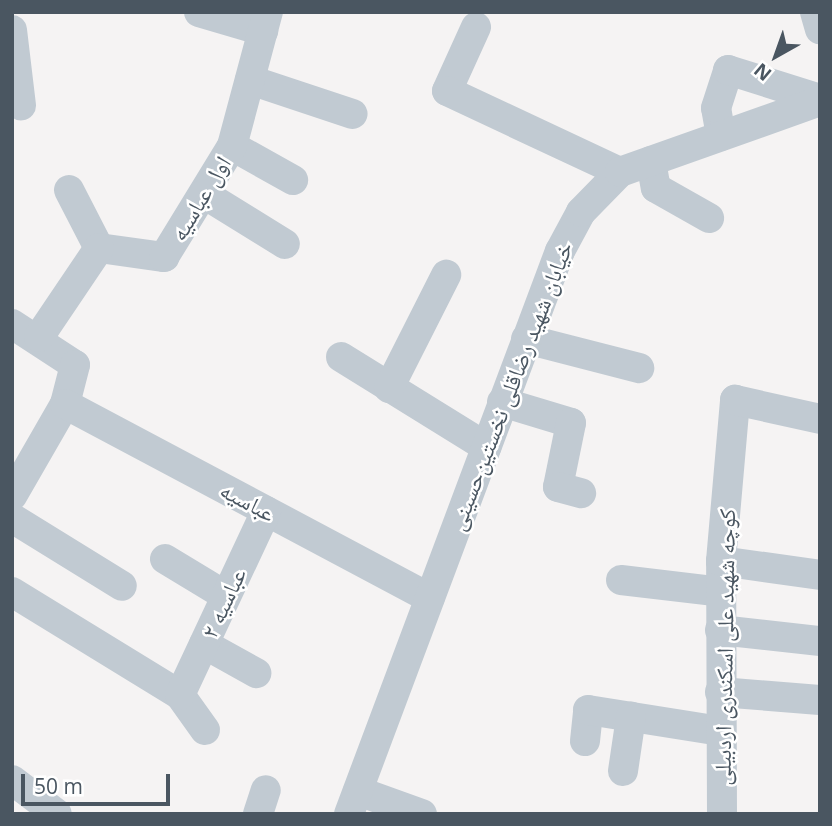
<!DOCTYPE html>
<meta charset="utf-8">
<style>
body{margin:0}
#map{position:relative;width:832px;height:826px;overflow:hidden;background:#f5f3f3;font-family:"Open Sans","Noto Naskh Arabic",sans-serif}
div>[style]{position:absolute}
.minor>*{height:30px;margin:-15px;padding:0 15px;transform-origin:15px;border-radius:15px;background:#c1cad2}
span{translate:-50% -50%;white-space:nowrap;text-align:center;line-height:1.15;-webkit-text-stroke:5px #fff;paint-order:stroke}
.street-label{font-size:23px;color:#4a5661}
.frame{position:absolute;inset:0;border:14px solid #4a5661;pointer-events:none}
.north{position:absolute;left:741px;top:21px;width:70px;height:70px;-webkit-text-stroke:5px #fff;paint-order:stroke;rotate:220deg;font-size:19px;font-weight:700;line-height:28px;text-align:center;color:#4a5661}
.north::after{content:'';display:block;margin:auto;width:24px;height:32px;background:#4a5661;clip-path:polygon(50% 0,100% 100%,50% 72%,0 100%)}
.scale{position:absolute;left:21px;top:774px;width:149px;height:32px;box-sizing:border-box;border:4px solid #4a5661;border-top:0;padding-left:9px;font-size:21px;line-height:24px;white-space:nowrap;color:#4a5661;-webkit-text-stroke:5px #fff;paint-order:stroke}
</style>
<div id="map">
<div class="minor">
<i style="left:199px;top:12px;width:67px;rotate:16.5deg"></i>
<i style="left:815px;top:12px;width:18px;rotate:74deg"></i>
<i style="left:476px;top:27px;width:70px;rotate:114.4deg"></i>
<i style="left:447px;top:91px;width:191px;rotate:25.1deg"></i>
<i style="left:12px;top:30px;width:76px;rotate:83.2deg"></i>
<i style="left:250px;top:80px;width:108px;rotate:18.3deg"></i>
<i style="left:721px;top:136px;width:28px;rotate:-100deg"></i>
<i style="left:716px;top:108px;width:40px;rotate:-72deg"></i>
<i style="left:728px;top:70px;width:96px;rotate:17.5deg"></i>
<i style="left:232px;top:146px;width:70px;rotate:29.1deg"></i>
<i style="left:651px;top:161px;width:27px;rotate:80deg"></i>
<i style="left:656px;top:188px;width:61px;rotate:29.5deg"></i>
<i style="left:69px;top:190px;width:65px;rotate:62.7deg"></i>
<i style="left:99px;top:248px;width:66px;rotate:7.9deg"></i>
<i style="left:164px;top:257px;width:130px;rotate:-58.5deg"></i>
<i style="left:232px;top:146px;width:139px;rotate:-75deg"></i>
<i style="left:204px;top:194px;width:95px;rotate:31.7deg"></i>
<i style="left:12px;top:324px;width:75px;rotate:33.1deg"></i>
<i style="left:75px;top:365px;width:40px;rotate:104.4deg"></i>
<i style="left:65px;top:404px;width:106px;rotate:119.9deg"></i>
<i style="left:39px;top:337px;width:107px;rotate:-56deg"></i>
<i style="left:526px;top:339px;width:117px;rotate:14.4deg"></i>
<i style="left:341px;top:357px;width:171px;rotate:31.8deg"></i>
<i style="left:389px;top:388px;width:127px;rotate:-63.2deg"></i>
<i style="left:502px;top:402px;width:72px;rotate:16.9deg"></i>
<i style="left:571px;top:423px;width:65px;rotate:101.5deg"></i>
<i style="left:558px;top:487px;width:24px;rotate:15deg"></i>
<i style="left:65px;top:404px;width:413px;rotate:28deg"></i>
<i style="left:12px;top:518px;width:129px;rotate:31.7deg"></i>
<i style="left:165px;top:559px;width:71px;rotate:31.2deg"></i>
<i style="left:721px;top:561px;width:100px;rotate:8deg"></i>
<i style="left:621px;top:580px;width:101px;rotate:6.8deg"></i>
<i style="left:12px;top:592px;width:197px;rotate:31.5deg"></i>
<i style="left:180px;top:695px;width:43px;rotate:54.5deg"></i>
<i style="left:720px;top:630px;width:101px;rotate:6.3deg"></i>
<i style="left:204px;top:644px;width:60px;rotate:29.1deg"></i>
<i style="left:720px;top:692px;width:100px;rotate:4.6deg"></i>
<i style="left:180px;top:695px;width:203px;rotate:-64.9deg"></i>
<i style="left:585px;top:741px;width:31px;rotate:-84deg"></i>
<i style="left:588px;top:710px;width:134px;rotate:9deg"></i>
<i style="left:623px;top:771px;width:55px;rotate:-81.6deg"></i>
<i style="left:12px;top:780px;width:56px;rotate:37.1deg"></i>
<i style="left:358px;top:791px;width:68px;rotate:19.8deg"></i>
<i style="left:258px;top:814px;width:25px;rotate:-72deg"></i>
<i style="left:349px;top:814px;width:601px;rotate:-69.46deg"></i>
<i style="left:560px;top:251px;width:44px;rotate:-61.7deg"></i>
<i style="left:581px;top:212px;width:56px;rotate:-45.7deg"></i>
<i style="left:620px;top:172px;width:212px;rotate:-19.5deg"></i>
<i style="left:722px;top:814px;width:253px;rotate:-90.2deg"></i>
<i style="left:721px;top:561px;width:162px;rotate:-85deg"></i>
<i style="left:735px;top:400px;width:87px;rotate:12.6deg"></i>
</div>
<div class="street-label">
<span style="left:200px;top:198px;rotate:-59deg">اول عباسیه</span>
<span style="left:510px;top:386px;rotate:-69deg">خیابان شهید رضاقلی نخستین‌حسینی</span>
<span style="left:248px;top:501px;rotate:28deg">عباسیه</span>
<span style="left:223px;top:603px;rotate:-65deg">عباسیه ۲</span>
<span style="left:724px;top:647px;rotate:-89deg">کوچه شهید علی اسکندری اردبیلی</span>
</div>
<div class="frame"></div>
<div class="north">N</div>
<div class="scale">50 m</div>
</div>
